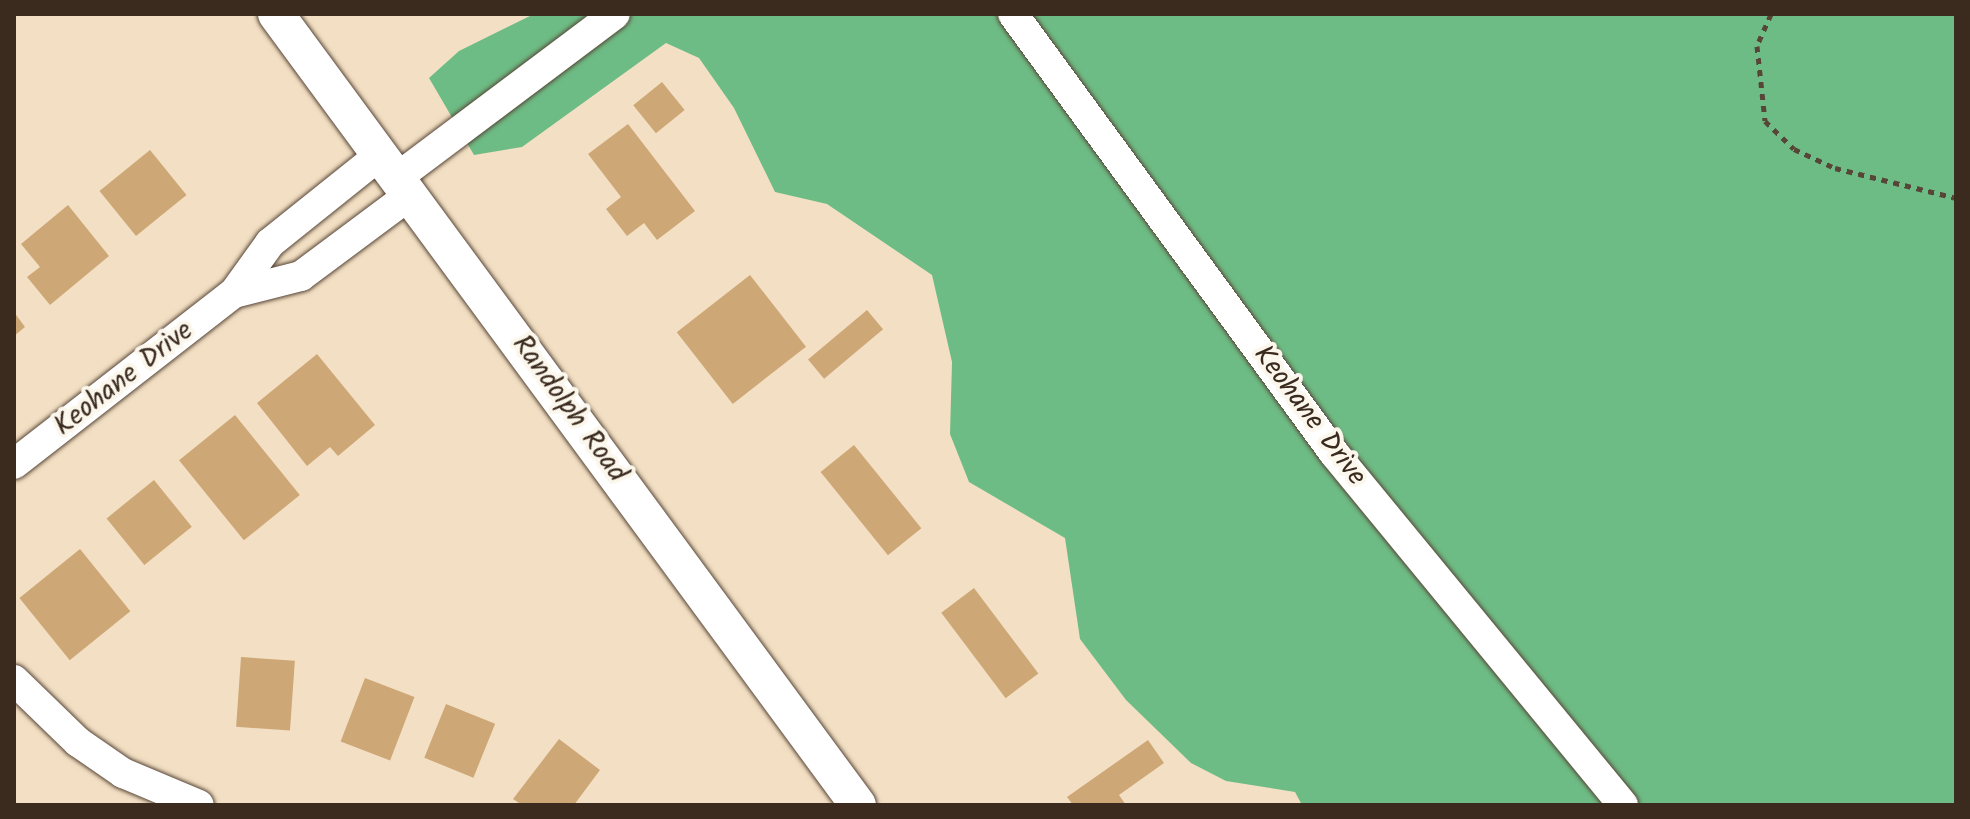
<!DOCTYPE html>
<style>
body{margin:0}
#map{position:relative;width:1970px;height:819px;overflow:hidden;background:#f3e0c4;font-family:Kalam,sans-serif}
div>[style]{position:absolute}
.forest>*{inset:0;background:#6ebc85}
.building>*{inset:0;background:#cea777;transform-origin:0 0}
.path>*{height:5px;margin-top:-2.5px;transform-origin:0;background:repeating-linear-gradient(90deg,#574537 0 6px,transparent 0 12px)}
.roads{filter:drop-shadow(0 0 2px #574537) drop-shadow(0 0 2px #574537)}
.minor>*{height:30px;margin:-15px;padding:0 15px;transform-origin:15px;border-radius:15px;background:#fff}
.tertiary>*{height:36px;margin:-18px;padding:0 18px;transform-origin:18px;border-radius:18px;background:#fff}
span{translate:-50% -50%;white-space:nowrap;text-align:center;line-height:1.15;-webkit-text-stroke:8px #fbf7ec;paint-order:stroke}
.street-label{font-size:28px;color:#3b2a1e}
.frame{position:absolute;inset:0;border:16px solid #3b2a1e;pointer-events:none}
</style>
<div id="map">
<div class="forest">
<i style="clip-path:polygon(534px 14px,1956px 14px,1956px 805px,1302px 805px,1295px 792px,1226px 781px,1191px 763px,1126px 700px,1080px 639px,1065px 538px,969px 482px,950px 434px,952px 362px,932px 275px,827px 204px,775px 192px,734px 108px,699px 58px,666px 43px,522px 147px,474px 155px,429px 78px,459px 51px)"></i>
</div>
<div class="building">
<i style="left:662px;top:82px;width:36px;height:37px;rotate:51deg"></i>
<i style="clip-path:polygon(628px 124px,695px 211px,657px 240px,644px 223px,627px 236px,606px 209px,621px 197px,588px 154px)"></i>
<i style="left:150px;top:150px;width:58px;height:65px;rotate:51deg"></i>
<i style="clip-path:polygon(68px 205px,109px 256px,50px 305px,27px 277px,40px 267px,21px 244px)"></i>
<i style="left:750px;top:275px;width:91px;height:93px;rotate:52deg"></i>
<i style="left:867px;top:310px;width:25px;height:77px;rotate:50deg"></i>
<i style="clip-path:polygon(14px 312px,25px 327px,14px 336px)"></i>
<i style="clip-path:polygon(317px 354px,375px 425px,338px 456px,330px 447px,307px 466px,257px 403px)"></i>
<i style="left:235px;top:415px;width:103px;height:72px;rotate:51deg"></i>
<i style="left:854px;top:445px;width:107px;height:43px;rotate:51deg"></i>
<i style="left:154px;top:480px;width:60px;height:61px;rotate:51deg"></i>
<i style="left:80px;top:549px;width:80px;height:78px;rotate:51deg"></i>
<i style="left:974px;top:588px;width:107px;height:41px;rotate:53deg"></i>
<i style="left:241px;top:657px;width:54px;height:70px;rotate:4deg"></i>
<i style="left:365px;top:678px;width:53px;height:68px;rotate:21deg"></i>
<i style="left:446px;top:704px;width:53px;height:58px;rotate:22deg"></i>
<i style="clip-path:polygon(559px 739px,600px 770px,574px 805px,522px 805px,513px 799px)"></i>
<i style="clip-path:polygon(1148px 740px,1164px 763px,1119px 795px,1126px 805px,1073px 805px,1067px 797px)"></i>
</div>
<div class="path">
<i style="left:1771px;top:14px;width:35px;rotate:114deg"></i>
<i style="left:1757px;top:46px;width:75px;rotate:83.9deg"></i>
<i style="left:1765px;top:121px;width:40px;rotate:44deg"></i>
<i style="left:1794px;top:149px;width:45px;rotate:24.9deg"></i>
<i style="left:1835px;top:168px;width:125px;rotate:13.9deg"></i>
</div>
<div class="roads">
<div class="minor">
<i style="left:1013px;top:14px;width:544px;rotate:53.83deg"></i>
<i style="left:1334px;top:453px;width:455px;rotate:50.6deg"></i>
<i style="left:398px;top:177px;width:271px;rotate:-36.9deg"></i>
<i style="left:234px;top:293px;width:69px;rotate:-14.2deg"></i>
<i style="left:301px;top:276px;width:137px;rotate:-36.7deg"></i>
<i style="left:14px;top:464px;width:279px;rotate:-37.9deg"></i>
<i style="left:234px;top:293px;width:62px;rotate:-54.2deg"></i>
<i style="left:270px;top:243px;width:142px;rotate:-38.7deg"></i>
<i style="left:14px;top:680px;width:89px;rotate:44.1deg"></i>
<i style="left:78px;top:742px;width:55px;rotate:34.6deg"></i>
<i style="left:123px;top:773px;width:82px;rotate:22.8deg"></i>
</div>
<div class="tertiary">
<i style="left:276px;top:14px;width:982px;rotate:53.66deg"></i>
</div>
</div>
<div class="street-label">
<span style="left:124px;top:379px;rotate:-38deg">Keohane Drive</span>
<span style="left:569px;top:409px;rotate:54deg">Randolph Road</span>
<span style="left:1309px;top:416px;rotate:53deg">Keohane Drive</span>
</div>
<div class="frame"></div>
</div>
